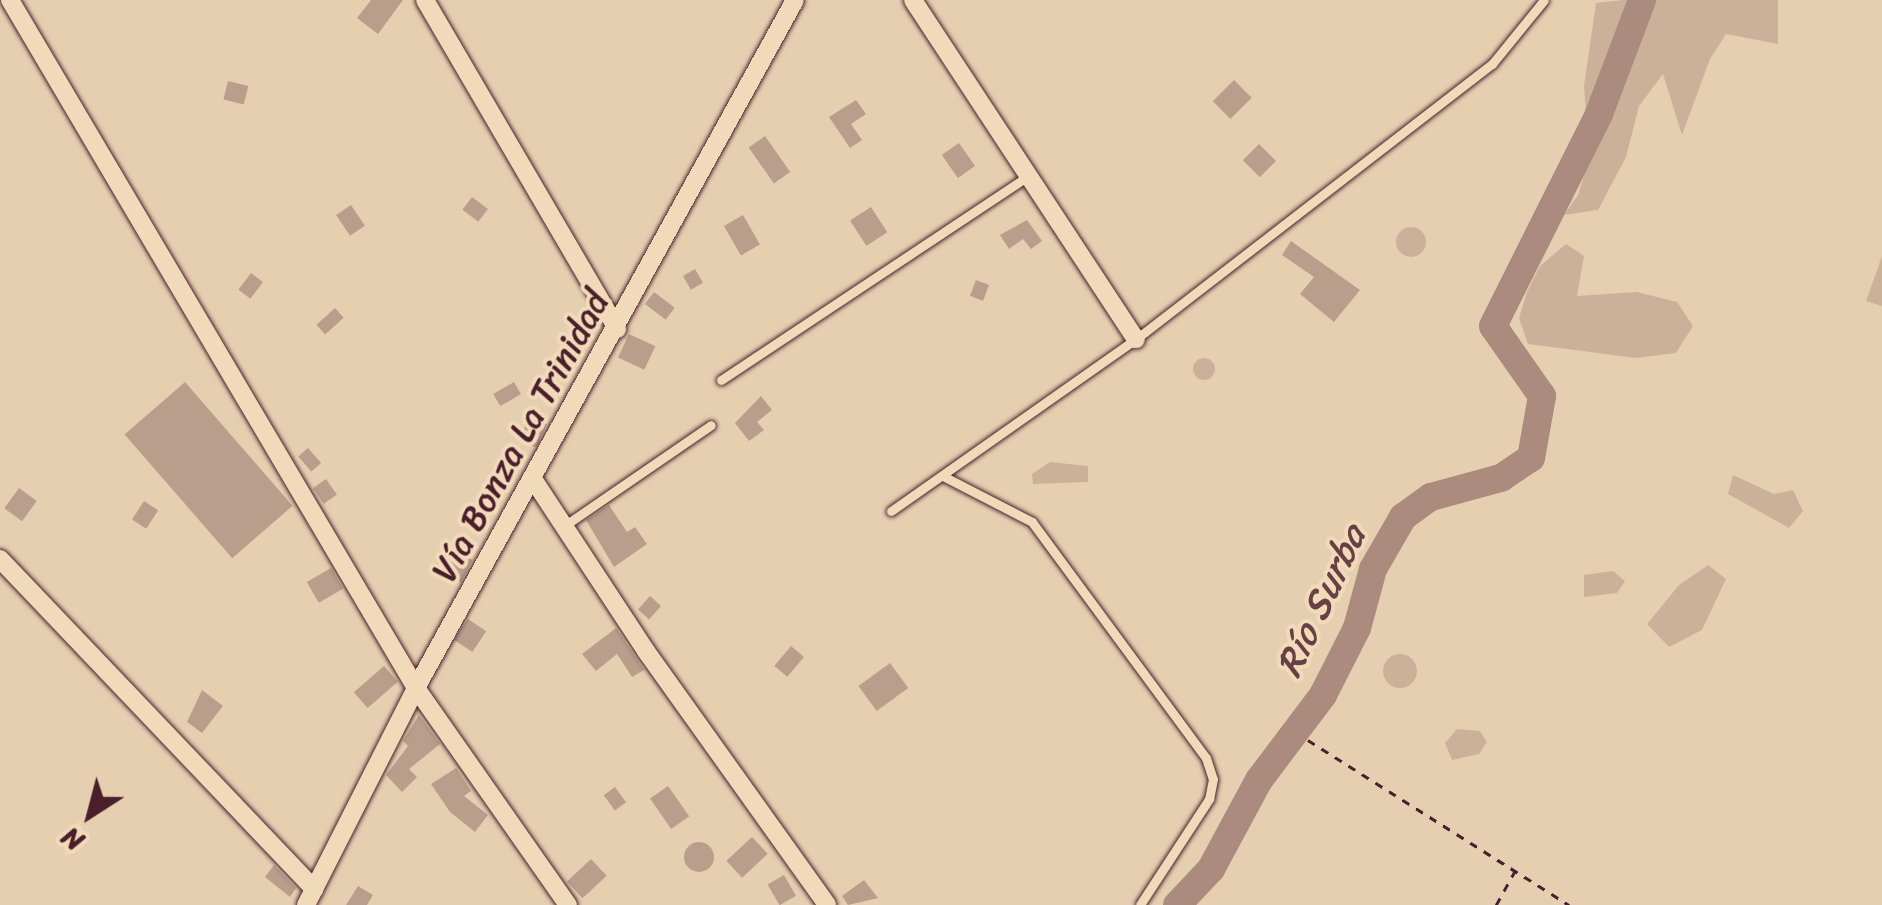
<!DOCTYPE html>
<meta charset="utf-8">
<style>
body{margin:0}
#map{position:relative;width:1882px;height:905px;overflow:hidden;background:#e6cfb1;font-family:Sriracha,sans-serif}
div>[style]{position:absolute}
.green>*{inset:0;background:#ccb19a}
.round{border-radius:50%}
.river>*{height:28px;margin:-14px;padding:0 14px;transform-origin:14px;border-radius:14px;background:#aa8b7d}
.building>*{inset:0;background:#ba9e8c;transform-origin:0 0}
.path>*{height:2.5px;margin-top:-1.25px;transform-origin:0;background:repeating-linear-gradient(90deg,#4a1f2b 0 8px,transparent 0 16px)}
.roads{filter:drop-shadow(0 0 2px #4a1f2b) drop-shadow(0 0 2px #4a1f2b)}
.lane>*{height:9px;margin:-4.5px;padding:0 4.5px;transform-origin:4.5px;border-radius:4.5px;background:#f0dab9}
.street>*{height:18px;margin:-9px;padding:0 9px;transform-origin:9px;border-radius:9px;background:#f0dab9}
span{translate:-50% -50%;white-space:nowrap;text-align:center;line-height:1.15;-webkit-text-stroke:8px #f0dab9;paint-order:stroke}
.street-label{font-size:35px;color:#4a1f2b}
.water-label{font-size:38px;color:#673f44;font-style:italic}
.north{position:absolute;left:40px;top:765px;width:100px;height:100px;-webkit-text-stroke:8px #f0dab9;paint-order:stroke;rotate:216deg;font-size:28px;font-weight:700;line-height:40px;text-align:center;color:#4a1f2b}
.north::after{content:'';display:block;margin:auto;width:35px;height:45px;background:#4a1f2b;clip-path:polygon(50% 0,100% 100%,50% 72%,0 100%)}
</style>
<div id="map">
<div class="green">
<i style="clip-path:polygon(1623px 0,1778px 0,1778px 44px,1726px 34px,1710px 59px,1682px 135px,1663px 74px,1639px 106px,1626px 157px,1598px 210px,1564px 215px,1578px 195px,1589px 159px,1584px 86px,1596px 3px)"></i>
<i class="round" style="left:1396px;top:227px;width:30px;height:30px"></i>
<i style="clip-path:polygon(1566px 244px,1584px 256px,1577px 296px,1637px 292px,1677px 302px,1693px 326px,1676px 353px,1636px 358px,1528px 344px,1519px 318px,1527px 292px,1540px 266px)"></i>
<i style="clip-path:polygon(1882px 256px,1882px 306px,1866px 301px)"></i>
<i class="round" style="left:1193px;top:358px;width:22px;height:22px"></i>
<i style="clip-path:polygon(1050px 462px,1088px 466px,1088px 482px,1033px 484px,1032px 474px)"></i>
<i style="clip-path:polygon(1733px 475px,1774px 494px,1793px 490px,1803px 511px,1789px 528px,1728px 494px)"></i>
<i style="clip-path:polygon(1708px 565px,1726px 579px,1702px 630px,1669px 647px,1647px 624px,1679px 585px)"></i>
<i style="clip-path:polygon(1613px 571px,1625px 581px,1617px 593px,1584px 597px,1584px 575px)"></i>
<i class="round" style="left:1383px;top:654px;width:34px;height:34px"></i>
<i style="clip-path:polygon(1457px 729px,1480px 731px,1487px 742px,1479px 754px,1452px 760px,1445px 743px)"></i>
</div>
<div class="river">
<i style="left:1177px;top:905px;width:50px;rotate:-46.6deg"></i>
<i style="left:1211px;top:869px;width:101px;rotate:-61.7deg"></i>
<i style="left:1259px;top:780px;width:106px;rotate:-53deg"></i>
<i style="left:1323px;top:695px;width:75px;rotate:-63.1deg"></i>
<i style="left:1357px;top:628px;width:61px;rotate:-74.8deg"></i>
<i style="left:1373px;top:569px;width:60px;rotate:-60deg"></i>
<i style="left:1403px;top:517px;width:34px;rotate:-36deg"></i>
<i style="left:1431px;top:497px;width:73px;rotate:-15.2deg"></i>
<i style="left:1501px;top:478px;width:36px;rotate:-34deg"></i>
<i style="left:1531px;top:458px;width:63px;rotate:-79.9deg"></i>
<i style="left:1542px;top:396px;width:85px;rotate:-125deg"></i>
<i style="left:1493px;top:326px;width:237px;rotate:-63.4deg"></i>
<i style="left:1599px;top:114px;width:122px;rotate:-69.3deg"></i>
</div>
<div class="building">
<i style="clip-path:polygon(371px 0,403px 0,378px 34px,357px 18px)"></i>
<i style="left:1234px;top:80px;width:25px;height:30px;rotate:45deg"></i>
<i style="left:228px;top:81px;width:21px;height:19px;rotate:14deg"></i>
<i style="clip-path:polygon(856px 100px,866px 114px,851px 124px,862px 140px,850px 148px,829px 117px)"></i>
<i style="left:765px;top:136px;width:44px;height:20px;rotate:55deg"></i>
<i style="left:959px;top:143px;width:28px;height:21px;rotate:55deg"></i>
<i style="left:1259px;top:144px;width:24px;height:23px;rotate:45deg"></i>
<i style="left:472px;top:197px;width:20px;height:16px;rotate:37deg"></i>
<i style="left:351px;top:205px;width:25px;height:18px;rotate:56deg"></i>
<i style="left:871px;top:207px;width:30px;height:25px;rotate:57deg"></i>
<i style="left:743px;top:215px;width:34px;height:22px;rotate:60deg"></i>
<i style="clip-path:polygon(1027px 220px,1042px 241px,1031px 249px,1023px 239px,1009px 249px,1000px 235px)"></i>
<i style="clip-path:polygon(1291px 241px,1360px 290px,1334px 322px,1300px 294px,1314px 277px,1282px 255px)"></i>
<i style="left:695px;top:269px;width:16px;height:14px;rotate:60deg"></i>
<i style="left:251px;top:273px;width:15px;height:21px;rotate:37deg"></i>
<i style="left:976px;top:280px;width:14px;height:17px;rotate:21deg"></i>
<i style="left:654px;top:292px;width:26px;height:15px;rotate:37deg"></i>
<i style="left:335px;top:308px;width:13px;height:25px;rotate:48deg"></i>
<i style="left:629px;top:334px;width:29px;height:26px;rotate:25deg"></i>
<i style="left:571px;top:338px;width:17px;height:22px;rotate:31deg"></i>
<i style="left:185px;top:382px;width:164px;height:80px;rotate:49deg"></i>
<i style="left:514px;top:382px;width:14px;height:24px;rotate:60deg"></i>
<i style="clip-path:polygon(761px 396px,772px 410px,757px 422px,764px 430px,749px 441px,735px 423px)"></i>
<i style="left:530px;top:416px;width:19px;height:26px;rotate:25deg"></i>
<i style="left:308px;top:448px;width:20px;height:13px;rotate:49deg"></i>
<i style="left:326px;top:479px;width:19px;height:16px;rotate:55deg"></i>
<i style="left:19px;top:488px;width:22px;height:25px;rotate:36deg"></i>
<i style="left:144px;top:501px;width:17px;height:22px;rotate:33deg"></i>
<i style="clip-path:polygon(609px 505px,627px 532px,635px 527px,647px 544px,614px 567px,586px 520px)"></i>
<i style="left:446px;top:546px;width:30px;height:25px;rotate:28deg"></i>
<i style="left:331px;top:568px;width:24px;height:28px;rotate:60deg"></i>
<i style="left:650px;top:596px;width:15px;height:18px;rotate:42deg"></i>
<i style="left:468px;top:619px;width:22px;height:25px;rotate:34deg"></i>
<i style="clip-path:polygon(616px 628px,644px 670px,632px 677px,617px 654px,596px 671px,582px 654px)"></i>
<i style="left:791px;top:646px;width:17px;height:26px;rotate:40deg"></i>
<i style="left:890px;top:663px;width:31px;height:39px;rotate:54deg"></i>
<i style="left:384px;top:666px;width:21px;height:40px;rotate:49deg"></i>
<i style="clip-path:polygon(202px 690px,223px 706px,202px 733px,187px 722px)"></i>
<i style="clip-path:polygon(419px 715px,440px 744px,409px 769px,417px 777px,402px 792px,386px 775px,408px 746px,403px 741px)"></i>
<i style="clip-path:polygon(456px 768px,471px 791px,464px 796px,488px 815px,475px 832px,450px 812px,431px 784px)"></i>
<i style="left:668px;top:786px;width:37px;height:22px;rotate:55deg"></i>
<i style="left:615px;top:787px;width:19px;height:14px;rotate:54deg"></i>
<i style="left:752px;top:837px;width:23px;height:35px;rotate:47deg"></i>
<i class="round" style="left:684px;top:842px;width:30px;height:30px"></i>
<i style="left:591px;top:859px;width:23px;height:33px;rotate:47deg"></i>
<i style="clip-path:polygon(274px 865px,296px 888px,290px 897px,265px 877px)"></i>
<i style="left:784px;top:875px;width:24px;height:19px;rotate:60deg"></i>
<i style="clip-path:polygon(864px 880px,878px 898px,848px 905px,842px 896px)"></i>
<i style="clip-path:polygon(358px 886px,373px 895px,367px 905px,346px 905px)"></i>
</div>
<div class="path">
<i style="left:1308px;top:740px;width:309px;rotate:32.3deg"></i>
<i style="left:1496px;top:905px;width:38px;rotate:-61deg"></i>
</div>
<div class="roads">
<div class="lane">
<i style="left:721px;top:380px;width:371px;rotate:-33.6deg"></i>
<i style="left:945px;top:477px;width:98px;rotate:27.3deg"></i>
<i style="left:1032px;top:522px;width:293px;rotate:53.6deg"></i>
<i style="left:1206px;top:758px;width:22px;rotate:72deg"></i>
<i style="left:1213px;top:779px;width:20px;rotate:101deg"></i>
<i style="left:1209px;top:799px;width:126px;rotate:123.1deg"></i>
<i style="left:891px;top:511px;width:299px;rotate:-35.1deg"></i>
<i style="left:1136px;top:339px;width:450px;rotate:-37.7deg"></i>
<i style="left:1492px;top:64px;width:82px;rotate:-50.9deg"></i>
<i style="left:564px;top:526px;width:178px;rotate:-34.5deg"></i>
</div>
<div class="street">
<i style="left:10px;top:0;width:799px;rotate:59.45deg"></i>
<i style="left:416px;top:688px;width:265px;rotate:55deg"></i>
<i style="left:425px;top:0;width:381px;rotate:59.7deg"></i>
<i style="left:913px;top:0;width:406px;rotate:56.7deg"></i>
<i style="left:533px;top:479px;width:206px;rotate:56.7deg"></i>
<i style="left:646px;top:651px;width:312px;rotate:54.5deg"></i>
<i style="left:0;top:559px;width:456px;rotate:46.4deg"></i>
<i style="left:306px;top:905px;width:243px;rotate:-63.1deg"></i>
<i style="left:416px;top:688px;width:785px;rotate:-61.15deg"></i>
</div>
</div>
<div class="street-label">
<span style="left:520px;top:436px;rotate:-61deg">Vía Bonza La Trinidad</span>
</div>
<div class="water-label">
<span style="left:1321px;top:601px;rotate:-65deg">Río Surba</span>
</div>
<div class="north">N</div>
</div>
